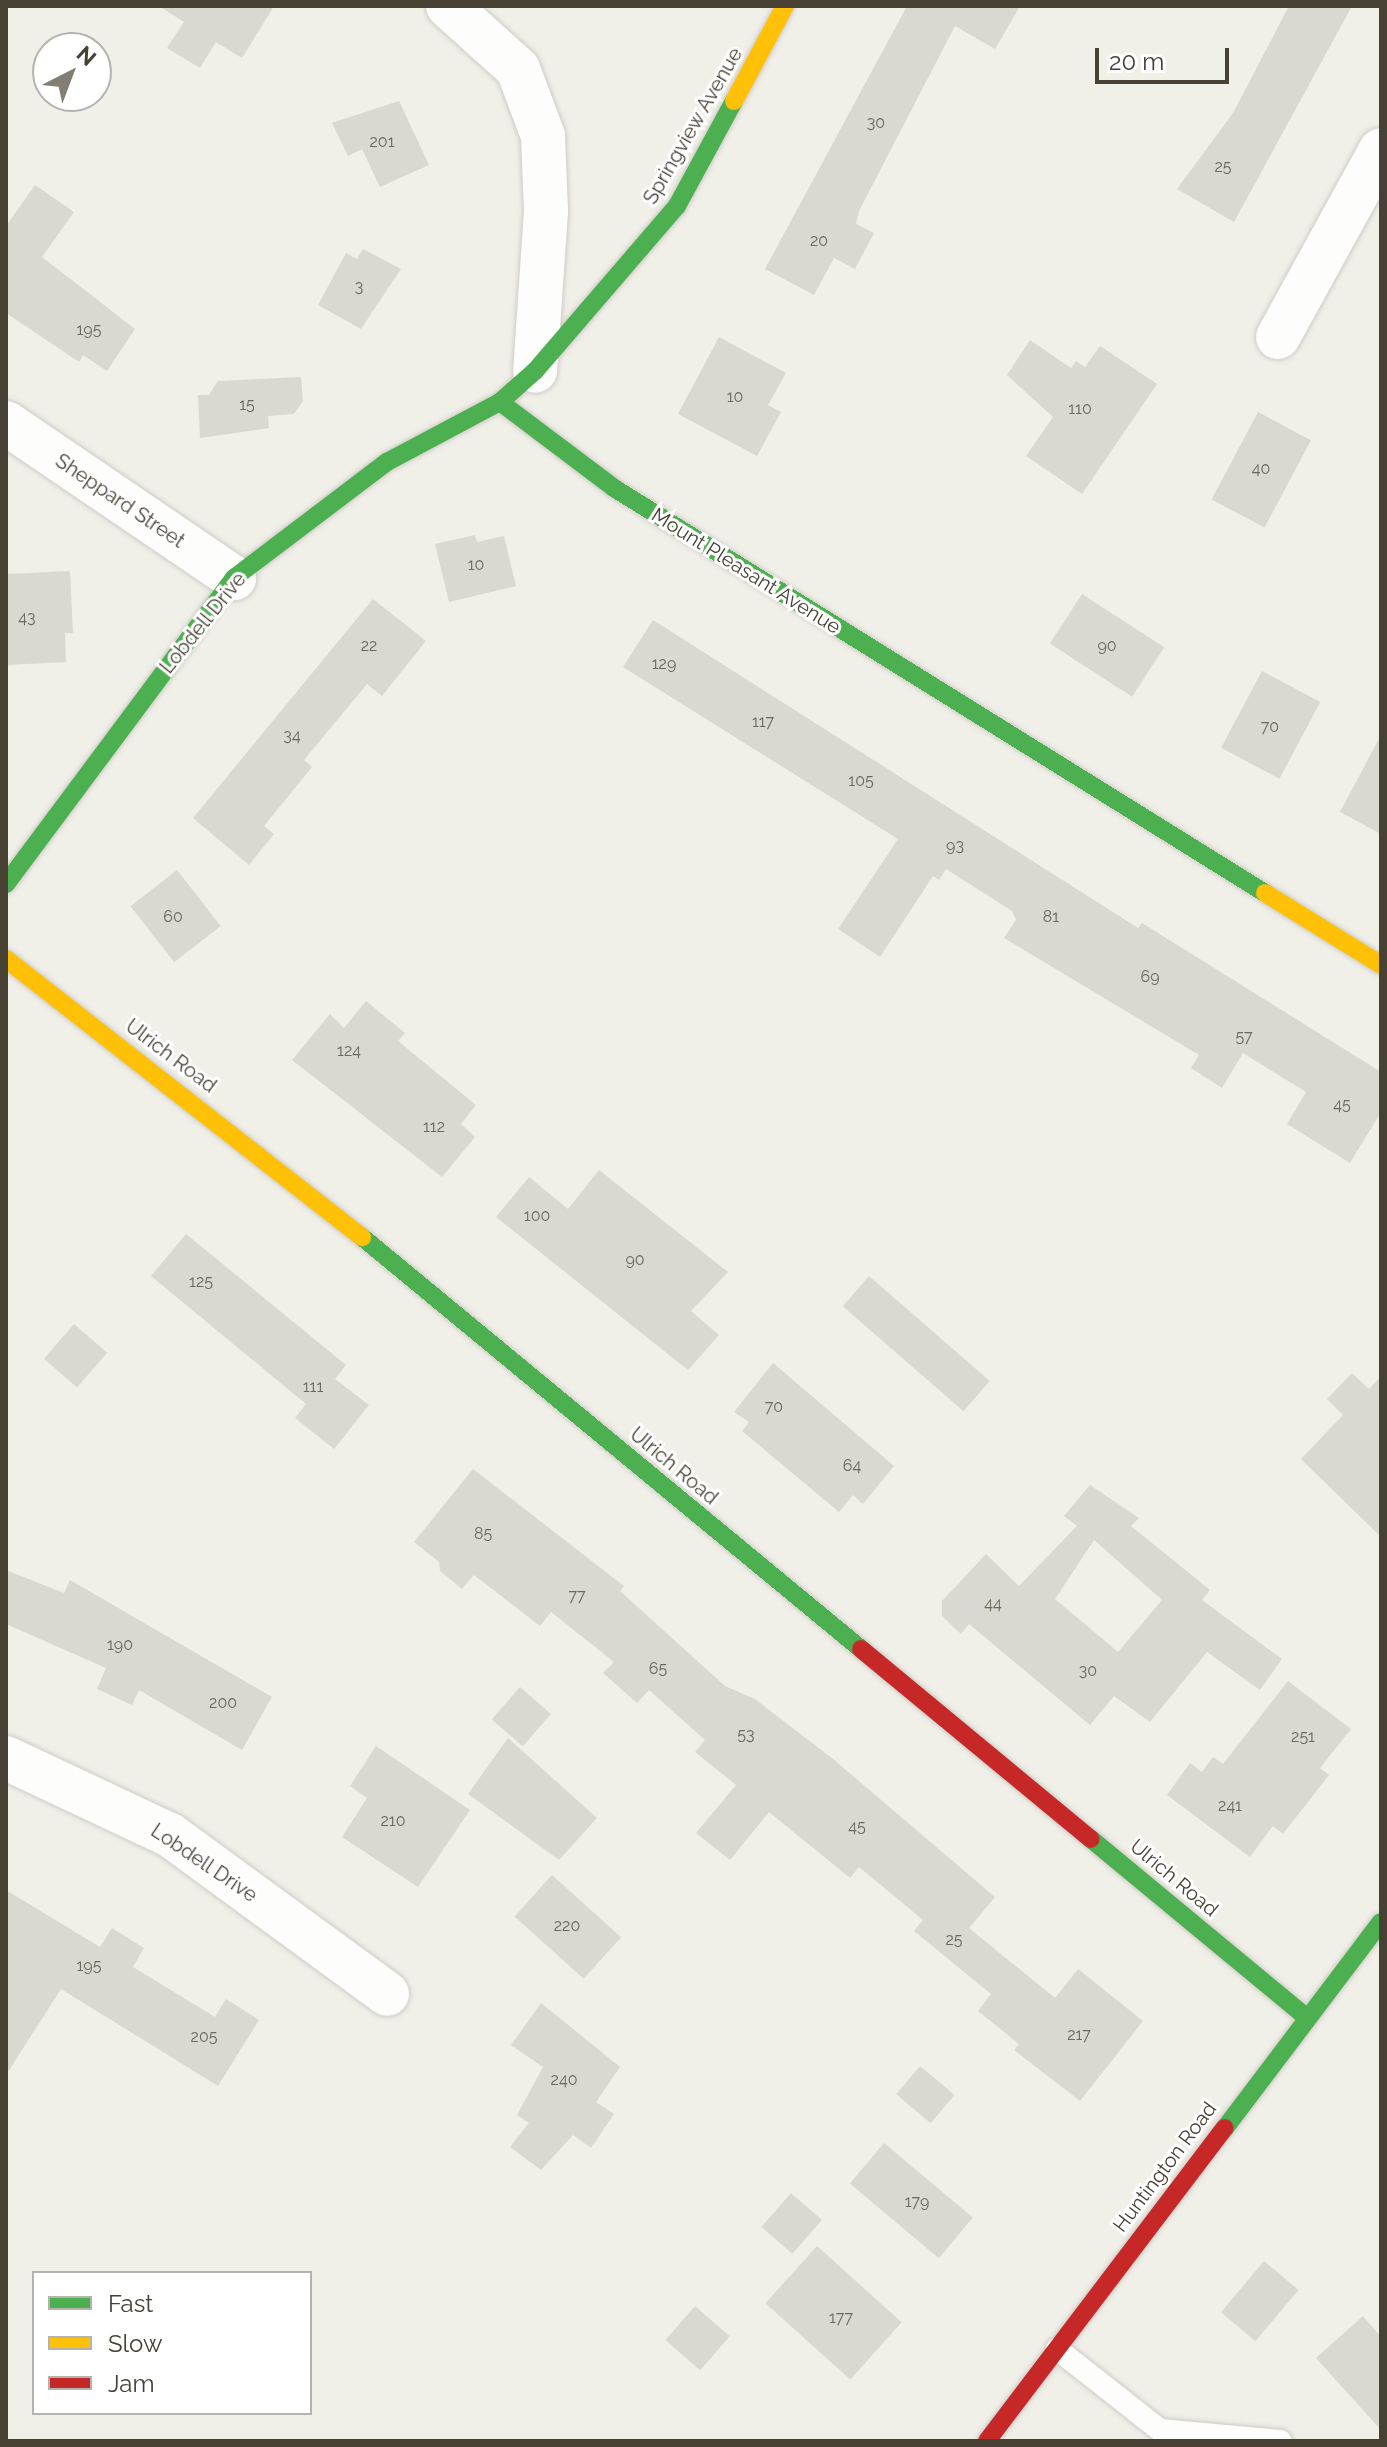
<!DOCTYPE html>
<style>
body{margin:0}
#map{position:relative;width:1387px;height:2447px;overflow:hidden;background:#f0efe8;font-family:Raleway,sans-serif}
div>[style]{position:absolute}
.building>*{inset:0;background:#dad8d1;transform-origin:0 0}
.roads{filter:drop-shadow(0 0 2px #ceccc6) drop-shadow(0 0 2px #ceccc6)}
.lane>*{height:22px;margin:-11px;padding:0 11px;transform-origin:11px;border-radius:11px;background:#fdfdfc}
.street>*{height:44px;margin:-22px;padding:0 22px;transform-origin:22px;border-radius:22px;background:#fdfdfc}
.fast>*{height:18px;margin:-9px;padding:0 9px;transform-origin:9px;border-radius:9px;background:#4caf50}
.slow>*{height:18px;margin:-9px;padding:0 9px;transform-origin:9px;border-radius:9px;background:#ffc107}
.jam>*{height:18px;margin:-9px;padding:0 9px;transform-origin:9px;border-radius:9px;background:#c62828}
span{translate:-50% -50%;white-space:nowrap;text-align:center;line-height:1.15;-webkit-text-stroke:6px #fff;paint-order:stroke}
.number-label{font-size:16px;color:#6c685c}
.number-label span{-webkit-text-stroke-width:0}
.street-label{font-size:20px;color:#474134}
.frame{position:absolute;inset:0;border:8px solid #474134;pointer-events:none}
.legend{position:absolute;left:32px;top:2271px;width:280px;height:144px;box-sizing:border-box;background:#fff;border:2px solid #b5b3ae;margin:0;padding:10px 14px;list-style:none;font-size:24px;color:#474134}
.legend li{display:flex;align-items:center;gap:16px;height:40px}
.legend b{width:40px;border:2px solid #b5b3ae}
.north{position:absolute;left:32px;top:32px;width:80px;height:80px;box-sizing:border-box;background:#fff;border:2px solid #b5b3ae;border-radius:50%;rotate:42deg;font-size:22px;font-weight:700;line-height:32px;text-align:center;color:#474134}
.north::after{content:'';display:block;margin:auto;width:28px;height:36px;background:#827e73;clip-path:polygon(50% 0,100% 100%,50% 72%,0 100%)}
.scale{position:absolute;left:1095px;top:48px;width:134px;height:36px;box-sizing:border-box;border:4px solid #474134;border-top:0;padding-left:10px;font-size:24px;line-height:28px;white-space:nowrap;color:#474134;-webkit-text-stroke:6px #fff;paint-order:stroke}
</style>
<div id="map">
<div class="building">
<i style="clip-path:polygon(159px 6px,274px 6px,242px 58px,216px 42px,200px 68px,167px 48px,184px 22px)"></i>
<i style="clip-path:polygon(907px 6px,1020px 6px,995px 49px,955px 26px,859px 211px,856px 224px,874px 233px,855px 269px,834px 258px,814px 295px,765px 269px)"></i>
<i style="clip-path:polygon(1289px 6px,1352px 6px,1234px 222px,1177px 189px,1233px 113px)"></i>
<i style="clip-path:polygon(399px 101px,429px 165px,380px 187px,362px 149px,348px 156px,332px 123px)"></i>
<i style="clip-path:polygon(35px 185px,74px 212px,42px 257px,135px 329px,107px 371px,83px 355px,79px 362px,6px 313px,6px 226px)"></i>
<i style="clip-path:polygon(363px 249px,401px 269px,361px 329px,318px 305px,346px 253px,357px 259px)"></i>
<i style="clip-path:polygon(719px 337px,786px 373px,768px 405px,781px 412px,757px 456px,678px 414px)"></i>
<i style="clip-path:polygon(1030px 340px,1071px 368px,1076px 361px,1085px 367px,1100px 346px,1157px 384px,1082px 494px,1026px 456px,1053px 417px,1007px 375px)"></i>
<i style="clip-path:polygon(301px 377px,303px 401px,294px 414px,268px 416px,269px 428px,200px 438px,198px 395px,209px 395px,218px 381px)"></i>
<i style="left:1258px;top:412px;width:60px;height:99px;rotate:28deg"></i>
<i style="clip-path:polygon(475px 535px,477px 542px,504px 536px,516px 586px,449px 602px,435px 544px)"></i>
<i style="clip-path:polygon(70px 571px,73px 633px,65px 633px,66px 662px,6px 665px,6px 574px)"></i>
<i style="left:1082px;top:594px;width:98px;height:59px;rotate:33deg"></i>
<i style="clip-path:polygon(373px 599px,426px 641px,382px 696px,367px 684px,304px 760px,312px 767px,264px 826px,274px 834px,249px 865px,193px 818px)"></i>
<i style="clip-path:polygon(653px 620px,1138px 928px,1142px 923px,1381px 1072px,1381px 1112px,1350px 1163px,1287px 1124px,1306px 1092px,1243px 1053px,1222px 1088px,1191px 1068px,1199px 1055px,1004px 938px,1016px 920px,1012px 911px,946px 869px,939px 880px,933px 876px,880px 957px,838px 929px,898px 839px,623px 667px)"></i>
<i style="left:1262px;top:671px;width:66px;height:87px;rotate:28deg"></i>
<i style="clip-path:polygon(1381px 735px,1381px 834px,1340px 812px)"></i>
<i style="left:177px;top:870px;width:71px;height:59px;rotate:52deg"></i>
<i style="clip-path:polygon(366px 1001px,405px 1033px,398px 1041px,476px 1105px,461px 1124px,475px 1137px,442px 1177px,292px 1060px,330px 1014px,344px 1028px)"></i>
<i style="clip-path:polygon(599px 1170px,728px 1272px,691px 1311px,719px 1335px,688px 1370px,496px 1217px,529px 1177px,568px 1209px)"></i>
<i style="clip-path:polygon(186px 1234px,346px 1365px,335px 1379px,369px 1405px,334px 1449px,295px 1418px,306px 1404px,151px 1276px)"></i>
<i style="left:869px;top:1276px;width:160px;height:40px;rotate:41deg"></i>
<i style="left:74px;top:1324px;width:44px;height:46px;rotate:41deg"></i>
<i style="clip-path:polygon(773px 1363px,894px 1466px,863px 1504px,853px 1495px,839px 1512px,742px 1431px,749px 1422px,734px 1412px)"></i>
<i style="clip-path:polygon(1352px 1373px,1369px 1389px,1381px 1376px,1381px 1537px,1301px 1459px,1343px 1415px,1327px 1399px)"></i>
<i style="clip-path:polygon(473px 1469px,624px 1586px,620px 1591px,725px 1686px,755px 1699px,833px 1759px,995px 1897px,969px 1928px,1055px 1998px,1078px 1969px,1143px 2021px,1080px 2101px,1014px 2050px,1019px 2044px,978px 2011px,991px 1994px,914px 1931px,923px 1920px,859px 1867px,850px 1878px,769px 1812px,730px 1860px,696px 1833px,736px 1785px,695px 1752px,705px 1740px,649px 1690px,637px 1703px,603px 1673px,614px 1662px,551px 1612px,540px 1626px,474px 1575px,462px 1589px,440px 1571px,439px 1562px,414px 1542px)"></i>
<i style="clip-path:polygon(evenodd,1090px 1485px,1139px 1518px,1131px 1526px,1210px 1590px,1202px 1600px,1282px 1659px,1260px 1690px,1207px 1652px,1150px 1722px,1114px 1696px,1090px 1725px,969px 1624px,961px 1634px,942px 1616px,942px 1601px,986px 1554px,1019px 1586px,1077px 1526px,1064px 1516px,1090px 1485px,1094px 1540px,1162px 1600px,1118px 1652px,1055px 1599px,1094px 1540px)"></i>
<i style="clip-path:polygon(6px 1570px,64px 1593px,70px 1580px,272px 1697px,242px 1750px,139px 1690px,132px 1705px,97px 1689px,106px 1668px,6px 1624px)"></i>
<i style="clip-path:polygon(1288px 1681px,1351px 1729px,1320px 1768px,1329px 1775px,1283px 1834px,1273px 1826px,1250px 1857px,1167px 1795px,1190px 1763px,1202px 1772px,1213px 1757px,1223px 1764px)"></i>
<i style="left:520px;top:1687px;width:41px;height:43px;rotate:41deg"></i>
<i style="clip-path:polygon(508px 1738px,597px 1818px,559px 1860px,468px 1794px)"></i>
<i style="clip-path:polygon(376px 1746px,470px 1810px,418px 1887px,342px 1837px,367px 1798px,350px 1786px)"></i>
<i style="left:552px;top:1875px;width:93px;height:56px;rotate:42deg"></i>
<i style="clip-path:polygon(6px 1890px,100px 1947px,112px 1928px,144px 1948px,133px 1967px,215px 2017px,226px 1999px,259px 2020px,218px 2086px,61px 1989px,6px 2075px)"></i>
<i style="clip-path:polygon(541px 2003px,620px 2067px,596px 2102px,614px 2114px,591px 2148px,573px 2135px,541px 2170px,510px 2147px,529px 2123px,517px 2115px,543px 2067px,511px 2045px)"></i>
<i style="left:920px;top:2066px;width:45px;height:37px;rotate:40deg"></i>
<i style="left:884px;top:2143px;width:116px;height:53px;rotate:40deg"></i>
<i style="left:791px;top:2193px;width:41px;height:45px;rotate:41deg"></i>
<i style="left:817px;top:2246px;width:114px;height:77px;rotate:42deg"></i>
<i style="left:1264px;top:2261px;width:45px;height:67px;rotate:40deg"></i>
<i style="left:695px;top:2306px;width:46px;height:45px;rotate:41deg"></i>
<i style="clip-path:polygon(1363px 2316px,1381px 2337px,1381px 2430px,1316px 2358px)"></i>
</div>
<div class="roads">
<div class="lane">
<i style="left:1057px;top:2349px;width:131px;rotate:38.2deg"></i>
<i style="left:1160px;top:2430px;width:121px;rotate:5.2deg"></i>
</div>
<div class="street">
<i style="left:448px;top:6px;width:94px;rotate:42deg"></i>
<i style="left:518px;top:69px;width:72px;rotate:69.5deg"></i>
<i style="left:543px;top:136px;width:75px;rotate:87.7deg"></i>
<i style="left:546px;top:211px;width:160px;rotate:93.9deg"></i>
<i style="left:1278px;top:337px;width:213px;rotate:-61.2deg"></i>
<i style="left:6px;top:423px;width:276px;rotate:34.2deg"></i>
<i style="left:6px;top:1758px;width:181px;rotate:25.2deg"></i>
<i style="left:170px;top:1835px;width:269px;rotate:36.2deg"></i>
</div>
<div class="fast">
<i style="left:500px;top:402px;width:143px;rotate:37deg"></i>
<i style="left:614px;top:488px;width:767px;rotate:31.89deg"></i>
<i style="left:6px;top:884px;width:382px;rotate:-53.3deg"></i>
<i style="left:234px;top:578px;width:192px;rotate:-37.2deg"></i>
<i style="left:387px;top:462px;width:128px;rotate:-28deg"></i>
<i style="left:500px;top:402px;width:47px;rotate:-41.5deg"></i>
<i style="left:535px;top:371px;width:218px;rotate:-49.3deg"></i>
<i style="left:677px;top:206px;width:119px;rotate:-61.5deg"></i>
<i style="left:362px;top:1237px;width:647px;rotate:39.54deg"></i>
<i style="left:1091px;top:1839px;width:279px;rotate:39.6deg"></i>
<i style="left:1225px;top:2128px;width:258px;rotate:-52.9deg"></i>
</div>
<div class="slow">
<i style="left:734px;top:101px;width:108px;rotate:-61.8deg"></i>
<i style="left:1265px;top:893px;width:137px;rotate:31.8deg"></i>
<i style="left:6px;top:959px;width:452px;rotate:38deg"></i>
</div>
<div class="jam">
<i style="left:861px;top:1649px;width:298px;rotate:39.6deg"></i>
<i style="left:987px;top:2441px;width:393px;rotate:-52.8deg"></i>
</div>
</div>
<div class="number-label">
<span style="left:876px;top:123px">30</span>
<span style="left:382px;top:142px">201</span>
<span style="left:1223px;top:167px">25</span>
<span style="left:819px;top:241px">20</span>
<span style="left:359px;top:287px">3</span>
<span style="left:89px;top:330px">195</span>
<span style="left:735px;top:397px">10</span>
<span style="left:247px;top:405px">15</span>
<span style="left:1080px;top:409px">110</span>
<span style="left:1261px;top:469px">40</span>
<span style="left:476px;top:565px">10</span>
<span style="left:27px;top:618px">43</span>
<span style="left:369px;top:646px">22</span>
<span style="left:1107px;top:646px">90</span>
<span style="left:664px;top:664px">129</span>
<span style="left:763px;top:722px">117</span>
<span style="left:1270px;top:727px">70</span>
<span style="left:292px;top:736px">34</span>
<span style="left:861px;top:781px">105</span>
<span style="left:955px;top:846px">93</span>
<span style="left:173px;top:917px">60</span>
<span style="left:1051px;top:917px">81</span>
<span style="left:1150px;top:977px">69</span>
<span style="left:1244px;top:1037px">57</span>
<span style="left:349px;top:1051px">124</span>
<span style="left:1342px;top:1105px">45</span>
<span style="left:434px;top:1127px">112</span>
<span style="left:537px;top:1216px">100</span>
<span style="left:635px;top:1260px">90</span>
<span style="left:201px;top:1282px">125</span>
<span style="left:313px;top:1387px">111</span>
<span style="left:774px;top:1407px">70</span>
<span style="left:852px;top:1466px">64</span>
<span style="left:483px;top:1534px">85</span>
<span style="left:577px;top:1596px">77</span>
<span style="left:993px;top:1604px">44</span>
<span style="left:120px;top:1645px">190</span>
<span style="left:658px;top:1669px">65</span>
<span style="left:1088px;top:1671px">30</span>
<span style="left:223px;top:1703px">200</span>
<span style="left:746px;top:1735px">53</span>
<span style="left:1303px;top:1737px">251</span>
<span style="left:1230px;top:1806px">241</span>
<span style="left:393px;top:1821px">210</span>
<span style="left:857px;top:1827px">45</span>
<span style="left:567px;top:1926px">220</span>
<span style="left:954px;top:1940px">25</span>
<span style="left:89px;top:1966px">195</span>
<span style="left:1079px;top:2035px">217</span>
<span style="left:204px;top:2037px">205</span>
<span style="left:564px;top:2080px">240</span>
<span style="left:917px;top:2202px">179</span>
<span style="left:841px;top:2318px">177</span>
</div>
<div class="street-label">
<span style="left:693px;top:126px;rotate:-60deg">Springview Avenue</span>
<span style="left:120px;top:501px;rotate:34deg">Sheppard Street</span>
<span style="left:746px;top:571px;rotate:32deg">Mount Pleasant Avenue</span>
<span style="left:203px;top:623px;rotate:-51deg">Lobdell Drive</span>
<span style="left:171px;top:1056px;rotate:37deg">Ulrich Road</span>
<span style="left:674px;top:1466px;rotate:40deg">Ulrich Road</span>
<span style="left:204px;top:1863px;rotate:34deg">Lobdell Drive</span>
<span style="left:1174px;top:1878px;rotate:40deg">Ulrich Road</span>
<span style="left:1165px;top:2167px;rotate:-53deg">Huntington Road</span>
</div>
<div class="frame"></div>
<ul class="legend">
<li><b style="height:10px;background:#4caf50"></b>Fast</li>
<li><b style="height:10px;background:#ffc107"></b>Slow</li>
<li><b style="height:10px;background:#c62828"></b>Jam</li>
</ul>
<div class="north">N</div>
<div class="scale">20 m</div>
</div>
